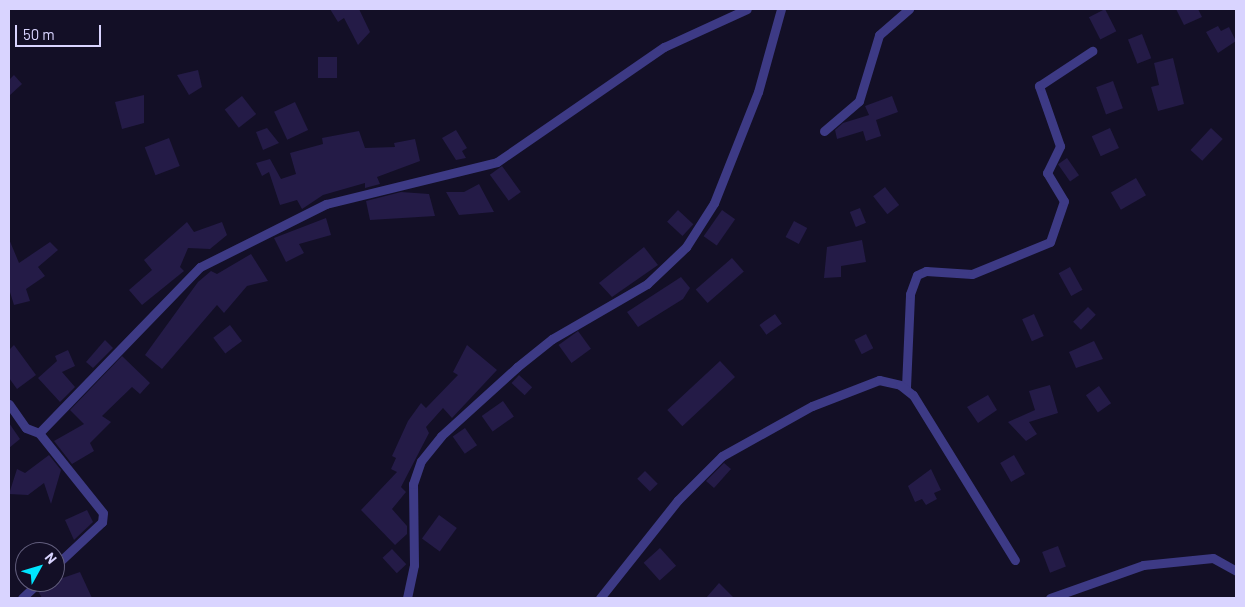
<!DOCTYPE html>
<style>
body{margin:0}
#map{position:relative;width:1245px;height:607px;overflow:hidden;background:#130f26;font-family:Barlow,sans-serif}
div>[style]{position:absolute}
.building>*{inset:0;background:#241b47;transform-origin:0 0}
.street>*{height:9px;margin:-4.5px;padding:0 4.5px;transform-origin:4.5px;border-radius:4.5px;background:#3d3a85}
span{translate:-50% -50%;white-space:nowrap;text-align:center;line-height:1.15;-webkit-text-stroke:4px #130f26;paint-order:stroke}
.frame{position:absolute;inset:0;border:10px solid #d9d4ff;pointer-events:none}
.north{position:absolute;left:15px;top:542px;width:50px;height:50px;box-sizing:border-box;background:#130f26;border:1px solid #625e7d;border-radius:50%;rotate:51deg;font-size:14px;font-weight:700;line-height:20px;text-align:center;color:#d9d4ff}
.north::after{content:'';display:block;margin:auto;width:18px;height:22px;background:#00e5ff;clip-path:polygon(50% 0,100% 100%,50% 72%,0 100%)}
.scale{position:absolute;left:15px;top:25px;width:86px;height:22px;box-sizing:border-box;border:2px solid #d9d4ff;border-top:0;padding-left:6px;font-size:15px;line-height:18px;white-space:nowrap;color:#d9d4ff;-webkit-text-stroke:4px #130f26;paint-order:stroke}
</style>
<div id="map">
<div class="building">
<i style="clip-path:polygon(330px 9px,359px 9px,370px 32px,358px 45px,344px 18px,338px 22px)"></i>
<i style="left:1105px;top:9px;width:25px;height:18px;rotate:63deg"></i>
<i style="clip-path:polygon(1176px 9px,1198px 9px,1202px 17px,1184px 25px)"></i>
<i style="clip-path:polygon(1218px 26px,1221px 31px,1229px 27px,1236px 41px,1218px 53px,1206px 32px)"></i>
<i style="left:1142px;top:34px;width:26px;height:15px;rotate:69deg"></i>
<i style="left:318px;top:57px;width:19px;height:21px"></i>
<i style="clip-path:polygon(1173px 58px,1184px 104px,1158px 111px,1151px 87px,1159px 85px,1154px 63px)"></i>
<i style="clip-path:polygon(198px 70px,202px 87px,189px 95px,177px 75px)"></i>
<i style="clip-path:polygon(14px 75px,22px 84px,9px 96px,9px 80px)"></i>
<i style="left:1113px;top:81px;width:29px;height:18px;rotate:70deg"></i>
<i style="clip-path:polygon(144px 95px,144px 123px,122px 129px,115px 102px)"></i>
<i style="left:242px;top:96px;width:23px;height:22px;rotate:52deg"></i>
<i style="clip-path:polygon(892px 96px,898px 112px,876px 120px,881px 136px,866px 141px,863px 131px,837px 139px,835px 130px,843px 123px,869px 115px,865px 106px)"></i>
<i style="left:295px;top:102px;width:31px;height:23px;rotate:65deg"></i>
<i style="clip-path:polygon(267px 128px,279px 143px,263px 150px,256px 132px)"></i>
<i style="left:1110px;top:128px;width:22px;height:20px;rotate:66deg"></i>
<i style="left:1211px;top:128px;width:16px;height:30px;rotate:43deg"></i>
<i style="clip-path:polygon(456px 130px,467px 148px,462px 151px,466px 158px,456px 160px,442px 138px)"></i>
<i style="clip-path:polygon(359px 131px,365px 148px,395px 147px,394px 143px,415px 139px,420px 161px,377px 177px,380px 184px,365px 188px,365px 183px,323px 195px,302px 209px,297px 200px,280px 205px,269px 172px,262px 176px,256px 163px,270px 159px,281px 179px,296px 174px,290px 153px,323px 144px,322px 138px)"></i>
<i style="left:169px;top:138px;width:30px;height:26px;rotate:69deg"></i>
<i style="left:1067px;top:158px;width:21px;height:11px;rotate:55deg"></i>
<i style="left:502px;top:166px;width:32px;height:15px;rotate:54deg"></i>
<i style="left:1136px;top:178px;width:20px;height:29px;rotate:60deg"></i>
<i style="clip-path:polygon(479px 184px,494px 212px,459px 215px,446px 192px,464px 192px)"></i>
<i style="left:885px;top:187px;width:23px;height:15px;rotate:52deg"></i>
<i style="clip-path:polygon(401px 192px,429px 194px,435px 216px,370px 220px,366px 201px)"></i>
<i style="left:860px;top:208px;width:16px;height:11px;rotate:68deg"></i>
<i style="left:678px;top:210px;width:21px;height:16px;rotate:43deg"></i>
<i style="left:722px;top:210px;width:16px;height:32px;rotate:35deg"></i>
<i style="clip-path:polygon(326px 218px,331px 235px,299px 244px,304px 253px,286px 262px,274px 238px)"></i>
<i style="left:794px;top:221px;width:15px;height:18px;rotate:28deg"></i>
<i style="clip-path:polygon(187px 222px,194px 232px,222px 222px,227px 235px,210px 249px,188px 248px,180px 267px,184px 271px,142px 305px,129px 290px,152px 270px,144px 260px)"></i>
<i style="clip-path:polygon(9px 239px,19px 263px,50px 242px,58px 250px,38px 267px,45px 276px,26px 289px,30px 301px,14px 305px,9px 289px)"></i>
<i style="clip-path:polygon(862px 240px,866px 262px,841px 266px,841px 277px,824px 278px,827px 247px)"></i>
<i style="clip-path:polygon(644px 247px,658px 265px,612px 297px,599px 283px)"></i>
<i style="clip-path:polygon(251px 254px,268px 281px,247px 286px,224px 313px,217px 305px,162px 369px,145px 355px,198px 282px,211px 271px,217px 274px)"></i>
<i style="left:732px;top:258px;width:18px;height:48px;rotate:49deg"></i>
<i style="left:1070px;top:267px;width:26px;height:13px;rotate:61deg"></i>
<i style="clip-path:polygon(681px 277px,690px 288px,683px 299px,638px 327px,627px 312px)"></i>
<i style="left:1088px;top:307px;width:11px;height:21px;rotate:45deg"></i>
<i style="left:775px;top:314px;width:12px;height:19px;rotate:55deg"></i>
<i style="left:1034px;top:314px;width:24px;height:13px;rotate:66deg"></i>
<i style="left:230px;top:325px;width:20px;height:21px;rotate:53deg"></i>
<i style="left:578px;top:331px;width:22px;height:24px;rotate:54deg"></i>
<i style="left:866px;top:334px;width:16px;height:13px;rotate:63deg"></i>
<i style="clip-path:polygon(105px 340px,113px 348px,93px 368px,86px 362px)"></i>
<i style="clip-path:polygon(1094px 341px,1103px 359px,1076px 368px,1069px 352px)"></i>
<i style="clip-path:polygon(14px 345px,36px 375px,17px 389px,9px 378px,9px 350px)"></i>
<i style="clip-path:polygon(467px 345px,497px 370px,452px 418px,443px 408px,426px 427px,429px 433px,401px 487px,406px 492px,392px 509px,407px 526px,407px 534px,395px 545px,361px 510px,397px 472px,391px 469px,396px 458px,392px 456px,408px 421px,421px 403px,426px 408px,458px 375px,453px 372px)"></i>
<i style="clip-path:polygon(68px 350px,75px 366px,62px 372px,75px 387px,60px 402px,38px 378px,57px 361px,55px 356px)"></i>
<i style="clip-path:polygon(122px 356px,150px 383px,140px 394px,132px 387px,102px 416px,111px 422px,90px 443px,94px 451px,72px 464px,54px 441px,84px 424px,70px 410px)"></i>
<i style="left:720px;top:361px;width:22px;height:72px;rotate:47deg"></i>
<i style="left:519px;top:375px;width:18px;height:11px;rotate:43deg"></i>
<i style="clip-path:polygon(1050px 385px,1058px 413px,1029px 422px,1037px 434px,1026px 441px,1008px 422px,1035px 410px,1029px 391px)"></i>
<i style="left:1099px;top:386px;width:21px;height:16px;rotate:55deg"></i>
<i style="clip-path:polygon(988px 395px,997px 410px,978px 423px,967px 407px)"></i>
<i style="left:503px;top:401px;width:19px;height:26px;rotate:55deg"></i>
<i style="clip-path:polygon(9px 423px,20px 439px,9px 448px)"></i>
<i style="left:465px;top:428px;width:21px;height:15px;rotate:55deg"></i>
<i style="clip-path:polygon(49px 455px,61px 470px,51px 504px,44px 483px,28px 495px,9px 494px,17px 469px,25px 473px)"></i>
<i style="left:1014px;top:455px;width:22px;height:16px;rotate:60deg"></i>
<i style="clip-path:polygon(724px 463px,731px 469px,714px 488px,706px 481px)"></i>
<i style="clip-path:polygon(931px 469px,941px 490px,934px 493px,937px 499px,926px 505px,922px 499px,915px 502px,908px 486px)"></i>
<i style="left:645px;top:471px;width:18px;height:11px;rotate:45deg"></i>
<i style="clip-path:polygon(87px 510px,93px 522px,74px 540px,65px 520px)"></i>
<i style="left:439px;top:515px;width:22px;height:29px;rotate:36deg"></i>
<i style="left:1058px;top:546px;width:22px;height:17px;rotate:69deg"></i>
<i style="left:660px;top:548px;width:24px;height:22px;rotate:48deg"></i>
<i style="left:392px;top:549px;width:21px;height:13px;rotate:47deg"></i>
<i style="clip-path:polygon(80px 572px,92px 598px,42px 598px,38px 591px,48px 583px)"></i>
<i style="clip-path:polygon(719px 583px,734px 598px,706px 598px)"></i>
</div>
<div class="street">
<i style="left:824px;top:131px;width:46px;rotate:-40.6deg"></i>
<i style="left:859px;top:101px;width:69px;rotate:-73.1deg"></i>
<i style="left:879px;top:35px;width:40px;rotate:-41deg"></i>
<i style="left:906px;top:387px;width:93px;rotate:-87.5deg"></i>
<i style="left:910px;top:294px;width:20px;rotate:-70deg"></i>
<i style="left:917px;top:275px;width:10px;rotate:-24deg"></i>
<i style="left:926px;top:271px;width:46px;rotate:3.7deg"></i>
<i style="left:972px;top:274px;width:84px;rotate:-22.3deg"></i>
<i style="left:1050px;top:242px;width:43px;rotate:-71.1deg"></i>
<i style="left:1064px;top:201px;width:33px;rotate:-121deg"></i>
<i style="left:1047px;top:173px;width:30px;rotate:-64deg"></i>
<i style="left:1060px;top:146px;width:64px;rotate:-109.3deg"></i>
<i style="left:1039px;top:86px;width:64px;rotate:-33.4deg"></i>
<i style="left:9px;top:404px;width:29px;rotate:55deg"></i>
<i style="left:26px;top:428px;width:14px;rotate:21deg"></i>
<i style="left:39px;top:433px;width:102px;rotate:51.3deg"></i>
<i style="left:103px;top:513px;width:9px;rotate:96deg"></i>
<i style="left:102px;top:522px;width:64px;rotate:136.9deg"></i>
<i style="left:39px;top:433px;width:231px;rotate:-45.9deg"></i>
<i style="left:200px;top:267px;width:141px;rotate:-26.6deg"></i>
<i style="left:326px;top:204px;width:176px;rotate:-13.8deg"></i>
<i style="left:497px;top:162px;width:203px;rotate:-34.6deg"></i>
<i style="left:664px;top:47px;width:91px;rotate:-24.6deg"></i>
<i style="left:22px;top:598px;width:23px;rotate:-43deg"></i>
<i style="left:407px;top:598px;width:34px;rotate:-78deg"></i>
<i style="left:414px;top:565px;width:81px;rotate:-90.7deg"></i>
<i style="left:413px;top:484px;width:24px;rotate:-71deg"></i>
<i style="left:421px;top:461px;width:32px;rotate:-51deg"></i>
<i style="left:441px;top:436px;width:103px;rotate:-42.2deg"></i>
<i style="left:517px;top:367px;width:45px;rotate:-38.7deg"></i>
<i style="left:552px;top:339px;width:110px;rotate:-30.1deg"></i>
<i style="left:647px;top:284px;width:54px;rotate:-43.5deg"></i>
<i style="left:686px;top:247px;width:52px;rotate:-57.5deg"></i>
<i style="left:714px;top:203px;width:119px;rotate:-68.4deg"></i>
<i style="left:758px;top:92px;width:86px;rotate:-74.5deg"></i>
<i style="left:600px;top:598px;width:125px;rotate:-51.5deg"></i>
<i style="left:678px;top:500px;width:62px;rotate:-45deg"></i>
<i style="left:722px;top:456px;width:103px;rotate:-29.1deg"></i>
<i style="left:812px;top:406px;width:72px;rotate:-21.2deg"></i>
<i style="left:879px;top:380px;width:22px;rotate:13deg"></i>
<i style="left:900px;top:385px;width:16px;rotate:38deg"></i>
<i style="left:913px;top:395px;width:194px;rotate:58.3deg"></i>
<i style="left:1050px;top:598px;width:99px;rotate:-19.5deg"></i>
<i style="left:1143px;top:565px;width:70px;rotate:-5.7deg"></i>
<i style="left:1213px;top:558px;width:26px;rotate:29deg"></i>
</div>
<div class="frame"></div>
<div class="north">N</div>
<div class="scale">50 m</div>
</div>
